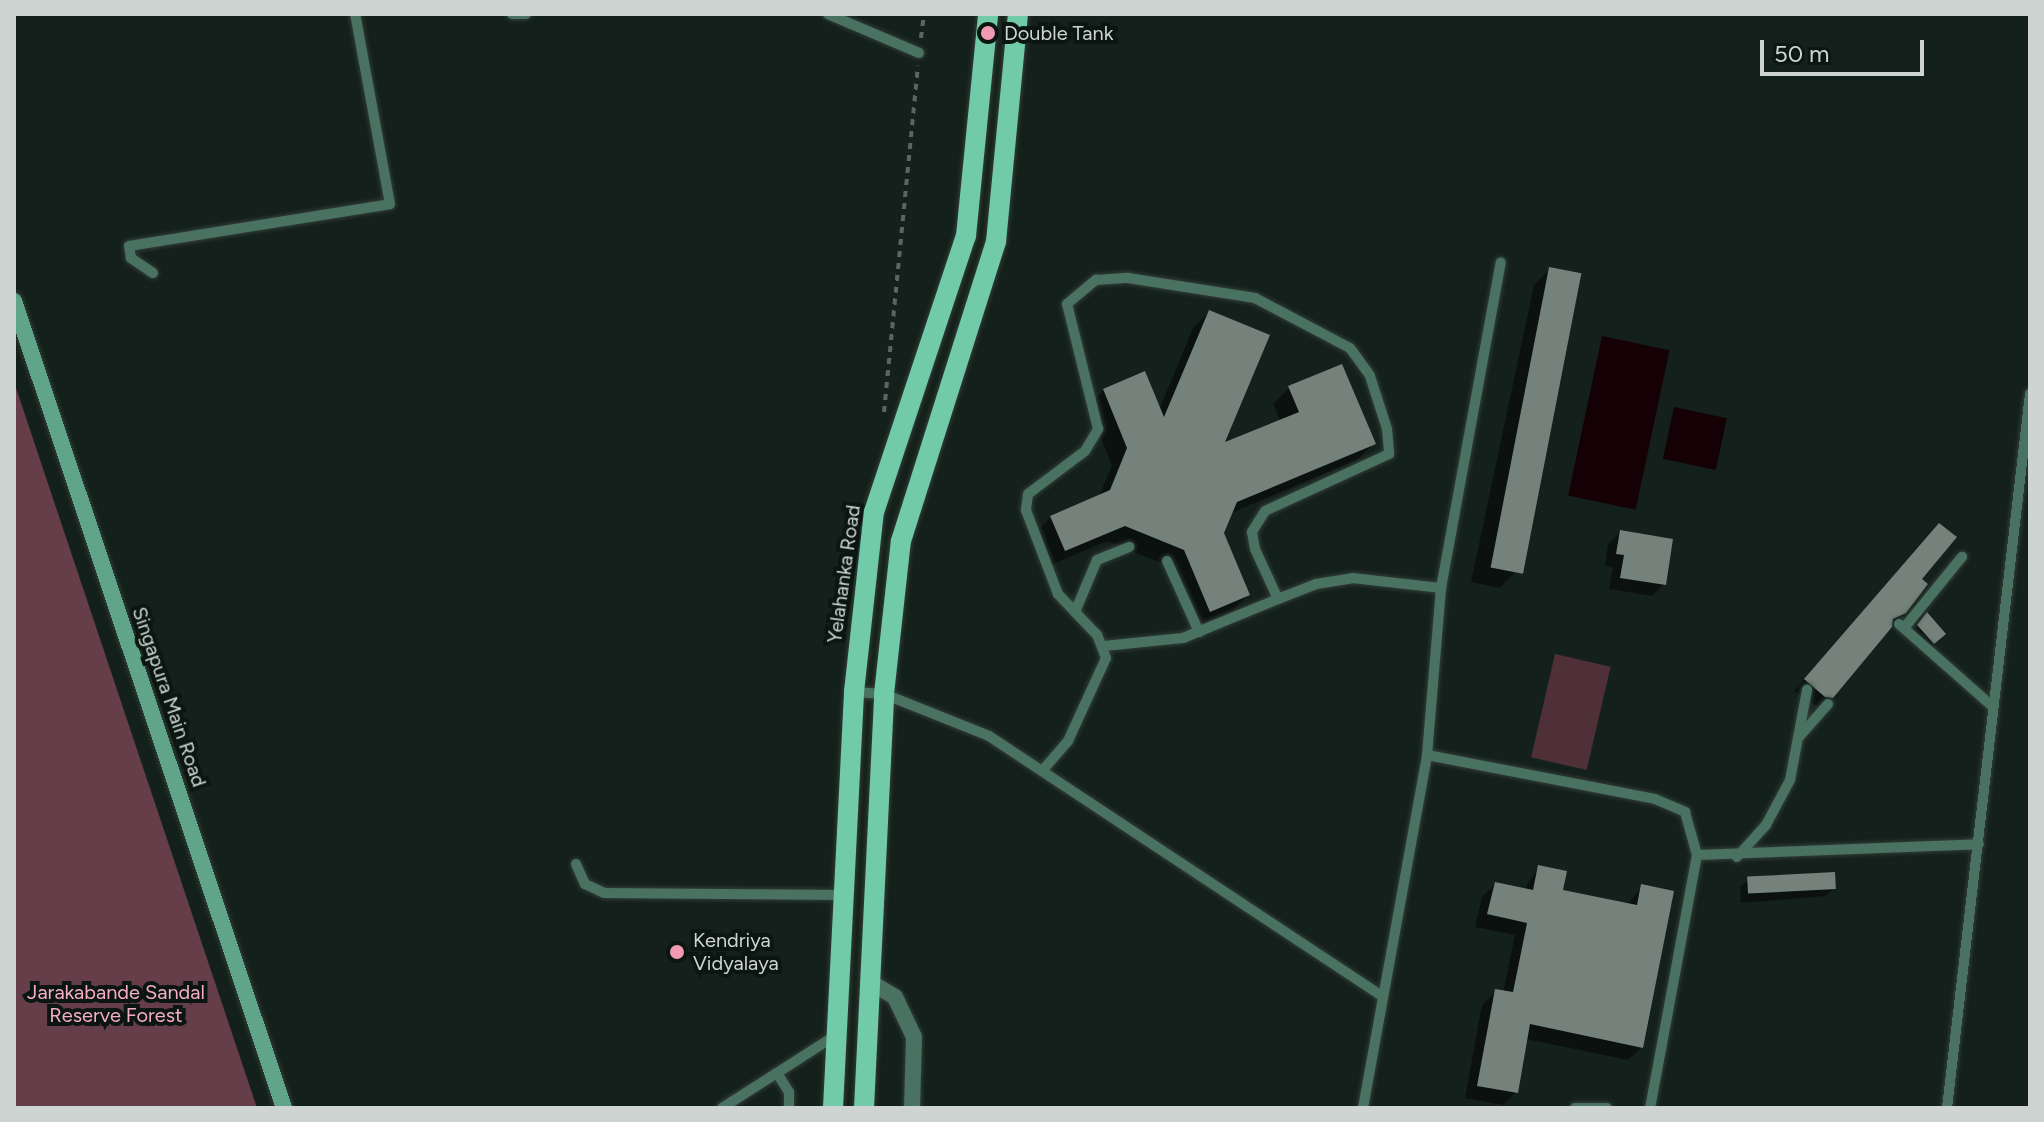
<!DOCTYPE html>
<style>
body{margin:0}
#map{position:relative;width:2044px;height:1122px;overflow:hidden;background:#14201b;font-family:Figtree,sans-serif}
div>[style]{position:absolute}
.green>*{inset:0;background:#4f3039;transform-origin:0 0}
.forest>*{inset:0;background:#663e4a}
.water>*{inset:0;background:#150005;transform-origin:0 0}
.shadow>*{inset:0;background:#0007}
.building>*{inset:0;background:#74827b;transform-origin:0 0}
.path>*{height:4px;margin-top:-2px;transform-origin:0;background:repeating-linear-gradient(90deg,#5a6460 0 6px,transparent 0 12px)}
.roads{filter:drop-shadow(0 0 2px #323d38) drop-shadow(0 0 2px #323d38)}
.lane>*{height:10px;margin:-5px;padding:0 5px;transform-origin:5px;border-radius:5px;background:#4a7262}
.street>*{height:16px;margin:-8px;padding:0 8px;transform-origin:8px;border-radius:8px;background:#4a7262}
.secondary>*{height:16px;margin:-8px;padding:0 8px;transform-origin:8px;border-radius:8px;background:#60a489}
.primary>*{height:20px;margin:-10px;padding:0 10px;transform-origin:10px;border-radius:10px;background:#71caa8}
.dots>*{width:22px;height:22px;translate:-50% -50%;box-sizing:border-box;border:4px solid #0b1612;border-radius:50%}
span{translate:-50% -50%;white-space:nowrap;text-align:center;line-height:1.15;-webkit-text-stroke:8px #0b1612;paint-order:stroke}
.poi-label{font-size:20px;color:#cdd4d1}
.left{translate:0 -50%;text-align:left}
.street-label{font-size:20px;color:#cdd4d1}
.park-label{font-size:20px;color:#f5adc1}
.frame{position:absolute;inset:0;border:16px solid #cdd4d1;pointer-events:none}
.scale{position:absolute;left:1760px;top:40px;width:164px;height:36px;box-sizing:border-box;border:4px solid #cdd4d1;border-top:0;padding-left:10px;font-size:24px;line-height:28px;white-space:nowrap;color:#cdd4d1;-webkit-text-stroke:6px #0b1612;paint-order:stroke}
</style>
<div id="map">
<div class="green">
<i style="left:1555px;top:654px;width:57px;height:106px;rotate:13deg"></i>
</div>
<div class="forest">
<i style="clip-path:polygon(14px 382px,257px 1108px,14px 1108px)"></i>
</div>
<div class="water">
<i style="left:1602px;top:336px;width:69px;height:163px;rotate:12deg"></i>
<i style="left:1674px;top:407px;width:54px;height:53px;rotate:12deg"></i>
</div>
<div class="shadow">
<i style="clip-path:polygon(1550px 269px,1516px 571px,1500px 588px,1471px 582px,1534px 285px)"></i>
<i style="clip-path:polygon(1209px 312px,1222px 446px,1281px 422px,1273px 404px,1289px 388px,1373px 444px,1357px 460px,1231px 513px,1222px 533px,1248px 595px,1232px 611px,1193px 627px,1168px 566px,1107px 541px,1049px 566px,1035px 534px,1051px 517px,1099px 497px,1112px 465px,1088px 406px,1104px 390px,1159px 410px,1193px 328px)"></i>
<i style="clip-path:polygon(1620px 532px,1664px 584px,1652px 596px,1609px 589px,1613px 567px,1605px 566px,1608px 544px)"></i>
<i style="clip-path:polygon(1928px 537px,1904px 612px,1831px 696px,1820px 708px,1794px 691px)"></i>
<i style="clip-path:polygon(1920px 623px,1944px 634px,1925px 651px,1910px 634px)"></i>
<i style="clip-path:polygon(1539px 867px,1561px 892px,1627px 905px,1642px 887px,1642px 1047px,1628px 1060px,1526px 1039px,1516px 1092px,1503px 1105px,1465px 1098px,1482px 1005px,1495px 992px,1503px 993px,1515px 935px,1475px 927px,1482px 897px,1495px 884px,1524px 890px)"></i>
<i style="clip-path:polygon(1748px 880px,1834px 888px,1826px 896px,1741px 903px,1740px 887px)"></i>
</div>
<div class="building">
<i style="left:1549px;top:267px;width:33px;height:306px;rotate:11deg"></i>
<i style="clip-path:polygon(1209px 310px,1270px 335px,1225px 442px,1299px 412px,1288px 386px,1342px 364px,1376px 444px,1237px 502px,1224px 533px,1250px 595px,1210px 612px,1184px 550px,1125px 526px,1065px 551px,1050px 516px,1110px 490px,1127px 448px,1103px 389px,1145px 371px,1164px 417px)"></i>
<i style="clip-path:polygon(1939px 523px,1957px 537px,1922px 579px,1928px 584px,1906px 613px,1893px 619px,1892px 627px,1833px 698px,1825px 697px,1804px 679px)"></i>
<i style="clip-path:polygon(1620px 530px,1673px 539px,1666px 585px,1620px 578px,1624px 555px,1616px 554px)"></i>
<i style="clip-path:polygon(1927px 612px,1946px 634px,1934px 644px,1917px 625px)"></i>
<i style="clip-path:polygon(1538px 865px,1567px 871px,1563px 890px,1637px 905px,1641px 884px,1674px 891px,1643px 1048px,1530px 1024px,1518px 1093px,1477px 1086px,1495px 989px,1513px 992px,1527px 923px,1487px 914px,1495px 882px,1533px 890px)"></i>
<i style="left:1835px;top:872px;width:17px;height:88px;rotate:87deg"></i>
</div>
<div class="path">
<i style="left:921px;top:38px;width:24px;rotate:-83deg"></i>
<i style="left:884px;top:412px;width:348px;rotate:-84.4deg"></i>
</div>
<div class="roads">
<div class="lane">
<i style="left:512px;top:14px;width:14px"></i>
<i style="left:828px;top:14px;width:99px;rotate:23.2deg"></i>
<i style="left:153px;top:273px;width:27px;rotate:-146deg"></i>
<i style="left:131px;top:258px;width:12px;rotate:-99deg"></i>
<i style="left:129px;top:246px;width:264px;rotate:-9.1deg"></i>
<i style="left:390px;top:204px;width:193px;rotate:-100.4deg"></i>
<i style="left:1167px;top:561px;width:78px;rotate:65.7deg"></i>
<i style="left:1075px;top:612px;width:56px;rotate:-67.1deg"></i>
<i style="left:1097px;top:560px;width:35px;rotate:-22deg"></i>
<i style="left:1899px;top:624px;width:124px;rotate:41.4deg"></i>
<i style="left:1904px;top:628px;width:92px;rotate:-50.8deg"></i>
<i style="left:1104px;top:646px;width:79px;rotate:-5.8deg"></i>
<i style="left:1183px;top:638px;width:103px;rotate:-22.3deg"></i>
<i style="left:854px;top:692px;width:30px;rotate:4deg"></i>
<i style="left:884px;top:694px;width:113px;rotate:21.8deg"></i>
<i style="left:989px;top:736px;width:470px;rotate:33.5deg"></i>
<i style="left:1799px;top:737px;width:44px;rotate:-48.7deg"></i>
<i style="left:1427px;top:755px;width:232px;rotate:10.9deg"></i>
<i style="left:1655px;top:799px;width:33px;rotate:23deg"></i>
<i style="left:1685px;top:812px;width:45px;rotate:74.4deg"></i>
<i style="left:1697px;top:855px;width:257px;rotate:100.5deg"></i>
<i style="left:1042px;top:771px;width:40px;rotate:-49deg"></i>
<i style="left:1068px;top:741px;width:91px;rotate:-65.4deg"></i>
<i style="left:1106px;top:658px;width:25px;rotate:-111deg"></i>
<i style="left:1097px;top:635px;width:57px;rotate:-133.6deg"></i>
<i style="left:1058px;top:594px;width:90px;rotate:-110.9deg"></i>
<i style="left:1026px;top:510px;width:16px;rotate:-83deg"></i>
<i style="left:1028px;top:494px;width:71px;rotate:-37deg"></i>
<i style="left:1085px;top:451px;width:26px;rotate:-59deg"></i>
<i style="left:1098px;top:429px;width:129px;rotate:-103.9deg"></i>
<i style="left:1067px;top:304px;width:38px;rotate:-40deg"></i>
<i style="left:1096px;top:280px;width:32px;rotate:-4deg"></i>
<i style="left:1128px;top:278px;width:129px;rotate:8.9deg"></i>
<i style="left:1255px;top:298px;width:107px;rotate:27.8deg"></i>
<i style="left:1350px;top:348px;width:34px;rotate:54deg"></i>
<i style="left:1370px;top:376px;width:56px;rotate:72.2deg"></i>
<i style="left:1387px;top:429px;width:25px;rotate:85deg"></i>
<i style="left:1389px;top:454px;width:136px;rotate:155.3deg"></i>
<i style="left:1265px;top:511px;width:25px;rotate:122deg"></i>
<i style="left:1252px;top:532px;width:17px;rotate:80deg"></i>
<i style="left:1255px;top:549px;width:55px;rotate:65.3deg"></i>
<i style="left:1278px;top:599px;width:41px;rotate:-21.5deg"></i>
<i style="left:1316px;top:584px;width:37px;rotate:-9deg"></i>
<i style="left:1353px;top:578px;width:89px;rotate:6.5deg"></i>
<i style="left:1697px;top:855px;width:282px;rotate:-2.2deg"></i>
<i style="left:1737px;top:857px;width:43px;rotate:-47.8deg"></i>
<i style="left:1766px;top:825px;width:51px;rotate:-61.9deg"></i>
<i style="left:1790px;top:780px;width:92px;rotate:-79.3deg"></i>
<i style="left:576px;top:864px;width:22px;rotate:66deg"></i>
<i style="left:585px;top:884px;width:21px;rotate:25deg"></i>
<i style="left:604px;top:893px;width:240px;rotate:0.5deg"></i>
<i style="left:777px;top:1073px;width:70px;rotate:-32.8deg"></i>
<i style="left:722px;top:1108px;width:65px;rotate:-32.5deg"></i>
<i style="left:777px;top:1073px;width:22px;rotate:58deg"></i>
<i style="left:789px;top:1092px;width:16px;rotate:90deg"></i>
<i style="left:1363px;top:1108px;width:359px;rotate:-79.7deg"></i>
<i style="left:1427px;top:755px;width:168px;rotate:-85.2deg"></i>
<i style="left:1441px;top:588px;width:331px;rotate:-79.6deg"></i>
<i style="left:1575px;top:1108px;width:32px"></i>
<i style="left:1947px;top:1108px;width:719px;rotate:-83.37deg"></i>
</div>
<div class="street">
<i style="left:870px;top:982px;width:29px;rotate:31deg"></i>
<i style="left:895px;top:997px;width:44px;rotate:64.6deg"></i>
<i style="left:914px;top:1037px;width:71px;rotate:91.6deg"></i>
</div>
<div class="secondary">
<i style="left:14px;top:301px;width:851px;rotate:71.5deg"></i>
</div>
<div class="primary">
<i style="left:833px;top:1108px;width:417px;rotate:-87.1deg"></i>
<i style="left:854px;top:692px;width:181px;rotate:-83.7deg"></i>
<i style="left:874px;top:512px;width:291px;rotate:-71.6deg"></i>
<i style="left:966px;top:236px;width:223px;rotate:-84.3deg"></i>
<i style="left:864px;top:1108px;width:414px;rotate:-87.2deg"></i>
<i style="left:884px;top:694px;width:154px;rotate:-83.7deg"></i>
<i style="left:901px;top:541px;width:314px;rotate:-72.4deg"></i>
<i style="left:996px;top:242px;width:229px;rotate:-84.5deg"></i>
</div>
</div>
<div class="dots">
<i style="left:988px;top:33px;background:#f19ab3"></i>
<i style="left:677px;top:952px;background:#f19ab3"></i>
</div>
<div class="poi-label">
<span class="left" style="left:1004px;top:33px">Double Tank</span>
<span class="left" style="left:693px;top:952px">Kendriya<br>Vidyalaya</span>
</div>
<div class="street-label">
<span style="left:844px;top:574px;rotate:-82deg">Yelahanka Road</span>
<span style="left:169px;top:697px;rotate:71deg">Singapura Main Road</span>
</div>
<div class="park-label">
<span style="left:116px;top:1004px">Jarakabande Sandal<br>Reserve Forest</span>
</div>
<div class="frame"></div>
<div class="scale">50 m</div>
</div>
